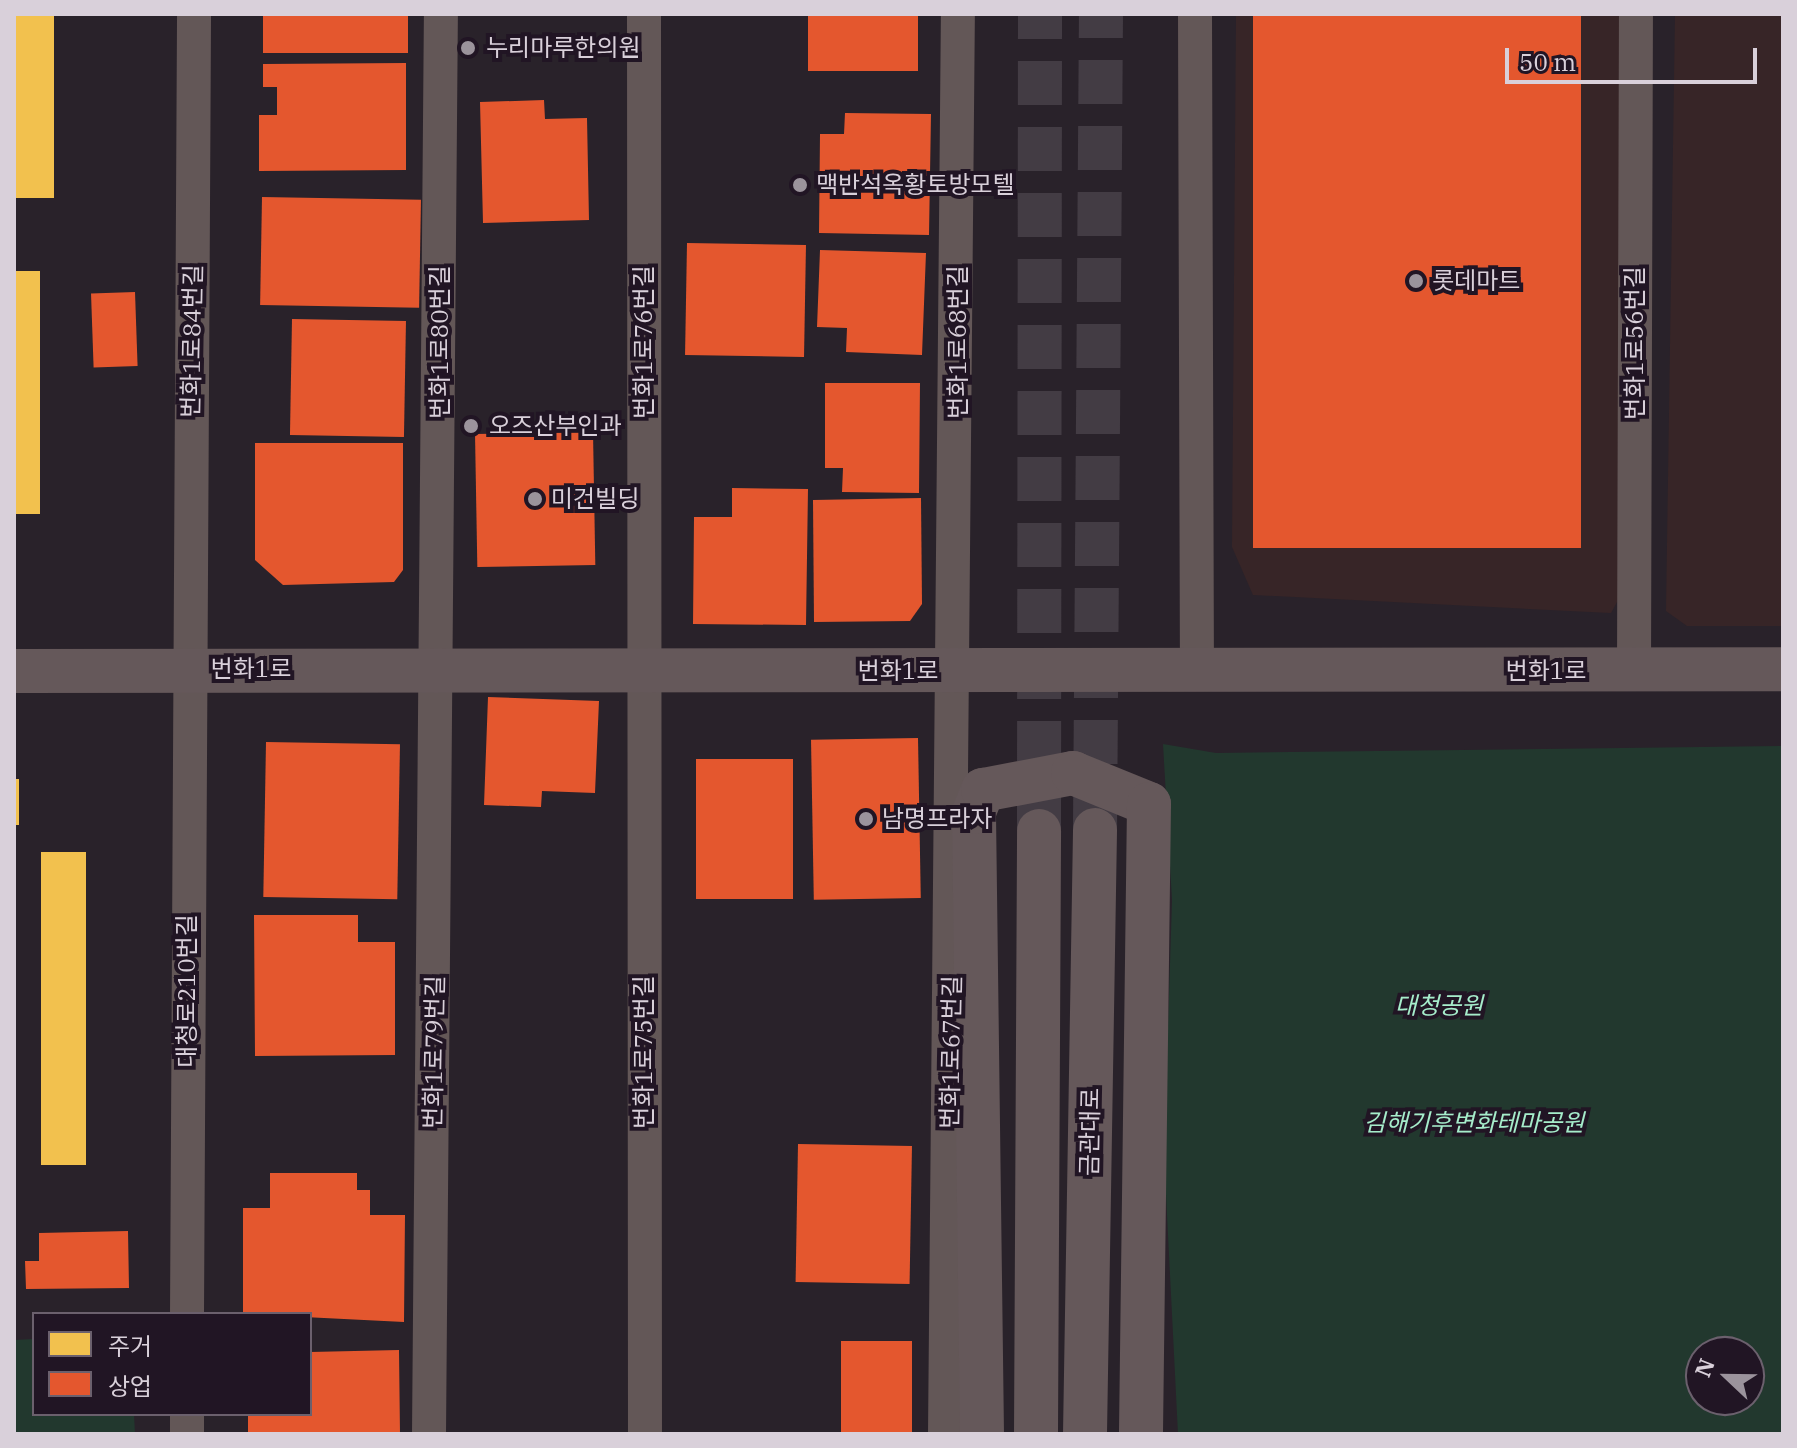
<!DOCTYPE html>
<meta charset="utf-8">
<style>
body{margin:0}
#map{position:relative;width:1797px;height:1448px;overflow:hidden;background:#29222a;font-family:"IBM Plex Serif","Noto Sans KR",serif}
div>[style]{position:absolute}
.commercial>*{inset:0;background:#372527}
.green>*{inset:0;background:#22382e}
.homes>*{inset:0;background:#f2c14e;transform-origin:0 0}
.shops>*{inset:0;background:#e4572e;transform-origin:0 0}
.secondary-tunnel>*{height:44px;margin-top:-22px;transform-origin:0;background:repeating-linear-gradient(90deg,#433c44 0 44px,transparent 0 66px)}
.street>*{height:34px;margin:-17px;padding:0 17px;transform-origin:17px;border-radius:17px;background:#635757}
.secondary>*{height:44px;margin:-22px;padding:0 22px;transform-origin:22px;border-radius:22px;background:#65585a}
.dots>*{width:22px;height:22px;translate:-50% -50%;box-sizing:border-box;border:4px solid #211524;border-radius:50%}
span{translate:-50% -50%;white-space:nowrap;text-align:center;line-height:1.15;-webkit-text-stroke:8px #211524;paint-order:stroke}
.poi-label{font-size:24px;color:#d9d0da}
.left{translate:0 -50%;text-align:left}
.street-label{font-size:24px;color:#d9d0da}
.park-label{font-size:24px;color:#a6edcb;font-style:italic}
.frame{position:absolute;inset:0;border:16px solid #d9d0da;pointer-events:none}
.legend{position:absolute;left:32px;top:1312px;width:280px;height:104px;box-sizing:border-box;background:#211524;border:2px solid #6b606d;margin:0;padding:10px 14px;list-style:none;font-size:24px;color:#d9d0da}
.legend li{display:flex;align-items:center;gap:16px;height:40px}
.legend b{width:40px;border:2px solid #6b606d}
.north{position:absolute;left:1685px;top:1336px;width:80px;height:80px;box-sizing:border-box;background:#211524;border:2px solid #6b606d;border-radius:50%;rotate:292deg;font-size:22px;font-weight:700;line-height:32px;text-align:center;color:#d9d0da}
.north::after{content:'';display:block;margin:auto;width:28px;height:36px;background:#9b939c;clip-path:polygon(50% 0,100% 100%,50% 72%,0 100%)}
.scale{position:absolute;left:1505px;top:48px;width:252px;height:36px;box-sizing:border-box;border:4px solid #d9d0da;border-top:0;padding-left:10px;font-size:24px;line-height:28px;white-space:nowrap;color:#d9d0da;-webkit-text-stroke:6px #211524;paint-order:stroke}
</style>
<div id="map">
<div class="commercial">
<i style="clip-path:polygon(1236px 14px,1627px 14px,1627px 584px,1611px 613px,1253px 595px,1232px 547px)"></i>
<i style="clip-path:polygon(1675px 14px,1783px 14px,1783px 626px,1687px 626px,1666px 611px)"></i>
</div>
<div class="green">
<i style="clip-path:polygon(evenodd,1163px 744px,1216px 753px,1783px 746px,1783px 1434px,1178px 1434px,1164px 1155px,1172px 900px,1163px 744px,1701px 1352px,1749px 1352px,1749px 1400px,1701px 1400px,1701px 1352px)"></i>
<i style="clip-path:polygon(34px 1339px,34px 1414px,134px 1414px,135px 1434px,14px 1434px,14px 1340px)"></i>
</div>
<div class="homes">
<i style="left:14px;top:14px;width:40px;height:184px"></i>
<i style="left:14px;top:271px;width:26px;height:243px"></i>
<i style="left:14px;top:779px;width:5px;height:46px"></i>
<i style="left:41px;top:852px;width:45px;height:313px"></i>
</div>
<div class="shops">
<i style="left:263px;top:14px;width:145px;height:39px"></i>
<i style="left:808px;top:14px;width:110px;height:57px"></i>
<i style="left:1253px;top:14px;width:328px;height:534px"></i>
<i style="clip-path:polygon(406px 63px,406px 170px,259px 171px,259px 115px,277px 115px,277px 87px,263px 87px,263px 64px)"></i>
<i style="clip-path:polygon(544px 100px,545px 119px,587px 118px,589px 220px,483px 223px,480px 102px)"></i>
<i style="clip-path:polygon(845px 113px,931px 114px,929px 235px,819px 233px,820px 134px,844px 134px)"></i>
<i style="left:262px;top:197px;width:159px;height:108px;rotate:1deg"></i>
<i style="left:687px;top:243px;width:119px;height:112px;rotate:1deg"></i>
<i style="clip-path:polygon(820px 250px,926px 253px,922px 355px,846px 352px,847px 328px,817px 327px)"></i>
<i style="left:135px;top:292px;width:74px;height:44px;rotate:88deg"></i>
<i style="left:292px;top:319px;width:114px;height:116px;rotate:1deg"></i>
<i style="clip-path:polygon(825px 383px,920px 383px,919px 493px,842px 492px,843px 468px,825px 468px)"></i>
<i style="left:593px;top:432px;width:133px;height:118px;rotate:89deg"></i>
<i style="clip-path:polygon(255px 443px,403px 443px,403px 570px,394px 582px,283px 585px,255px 560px)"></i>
<i style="clip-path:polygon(732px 488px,808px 489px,806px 625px,693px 624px,694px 517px,732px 517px)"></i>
<i style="clip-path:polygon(921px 498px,922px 604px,910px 621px,814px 622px,813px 500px)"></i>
<i style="clip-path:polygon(488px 697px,599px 701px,595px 793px,542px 791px,541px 807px,484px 805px)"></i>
<i style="left:918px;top:738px;width:160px;height:107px;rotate:89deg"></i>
<i style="left:266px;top:742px;width:134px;height:155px;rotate:1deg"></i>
<i style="left:793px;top:759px;width:140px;height:97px;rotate:90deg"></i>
<i style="clip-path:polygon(254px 915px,358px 915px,358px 942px,395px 942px,395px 1055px,255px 1056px)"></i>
<i style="left:798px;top:1144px;width:114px;height:138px;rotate:1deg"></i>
<i style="clip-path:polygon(270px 1173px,357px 1173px,357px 1190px,370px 1190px,370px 1215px,405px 1215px,404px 1322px,243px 1314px,243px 1208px,270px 1208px)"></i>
<i style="clip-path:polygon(128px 1231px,129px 1288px,26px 1289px,25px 1261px,39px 1261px,39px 1233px)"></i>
<i style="left:841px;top:1341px;width:71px;height:93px"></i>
<i style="clip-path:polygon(399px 1350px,400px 1434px,248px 1434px,248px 1414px,310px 1414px,310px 1352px)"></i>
</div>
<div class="secondary-tunnel">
<i style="left:1095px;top:830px;width:816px;rotate:-89.58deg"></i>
<i style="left:1039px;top:831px;width:817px;rotate:-89.93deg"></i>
</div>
<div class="street">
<i style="left:644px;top:14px;width:1420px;rotate:89.96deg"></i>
<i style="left:1195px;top:14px;width:657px;rotate:89.83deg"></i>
<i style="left:1634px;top:671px;width:657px;rotate:-89.83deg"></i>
<i style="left:187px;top:1314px;width:1300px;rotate:-89.69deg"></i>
<i style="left:187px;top:1434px;width:20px;rotate:-90deg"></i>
<i style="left:429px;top:1434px;width:1420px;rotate:-89.52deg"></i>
<i style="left:945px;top:1434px;width:1420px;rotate:-89.48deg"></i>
</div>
<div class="secondary">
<i style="left:14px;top:671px;width:1769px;rotate:-0.06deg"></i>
<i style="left:982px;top:1434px;width:622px;rotate:-90.74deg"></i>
<i style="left:974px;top:812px;width:24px;rotate:-68deg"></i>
<i style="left:983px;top:790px;width:92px;rotate:-10.7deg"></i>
<i style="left:1073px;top:773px;width:82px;rotate:22.2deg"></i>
<i style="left:1149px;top:804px;width:630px;rotate:90.73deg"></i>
<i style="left:1036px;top:1434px;width:603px;rotate:-89.71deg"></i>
<i style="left:1085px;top:1434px;width:604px;rotate:-89.05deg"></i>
</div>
<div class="dots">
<i style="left:468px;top:48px;background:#9b939c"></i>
<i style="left:800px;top:185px;background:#9b939c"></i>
<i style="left:1416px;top:281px;background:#9b939c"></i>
<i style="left:471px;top:426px;background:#9b939c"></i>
<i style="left:535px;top:499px;background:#9b939c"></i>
<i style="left:866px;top:819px;background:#9b939c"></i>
</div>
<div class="poi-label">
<span class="left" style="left:486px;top:48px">누리마루한의원</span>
<span class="left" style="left:816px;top:185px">맥반석옥황토방모텔</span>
<span class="left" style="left:1432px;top:281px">롯데마트</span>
<span class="left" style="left:489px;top:426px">오즈산부인과</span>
<span class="left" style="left:551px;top:499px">미건빌딩</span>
<span class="left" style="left:882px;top:819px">남명프라자</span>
</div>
<div class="street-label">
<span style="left:192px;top:341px;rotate:-89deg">번화1로84번길</span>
<span style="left:440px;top:342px;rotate:-90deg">번화1로80번길</span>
<span style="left:644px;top:342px;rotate:-90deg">번화1로76번길</span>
<span style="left:958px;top:342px;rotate:-90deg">번화1로68번길</span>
<span style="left:1635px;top:343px;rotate:-90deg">번화1로56번길</span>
<span style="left:251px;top:669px">번화1로</span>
<span style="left:898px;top:671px">번화1로</span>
<span style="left:1546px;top:671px">번화1로</span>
<span style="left:187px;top:991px;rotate:-90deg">대청로210번길</span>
<span style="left:434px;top:1052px;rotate:-89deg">번화1로79번길</span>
<span style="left:644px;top:1052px;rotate:-90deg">번화1로75번길</span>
<span style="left:951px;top:1052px;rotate:-89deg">번화1로67번길</span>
<span style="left:1090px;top:1132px;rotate:-89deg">금관대로</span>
</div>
<div class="park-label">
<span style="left:1439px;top:1006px">대청공원</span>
<span style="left:1474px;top:1123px">김해기후변화테마공원</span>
</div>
<div class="frame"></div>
<ul class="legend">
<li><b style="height:22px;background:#f2c14e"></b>주거</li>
<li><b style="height:22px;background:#e4572e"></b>상업</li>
</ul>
<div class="north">N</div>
<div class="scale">50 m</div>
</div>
